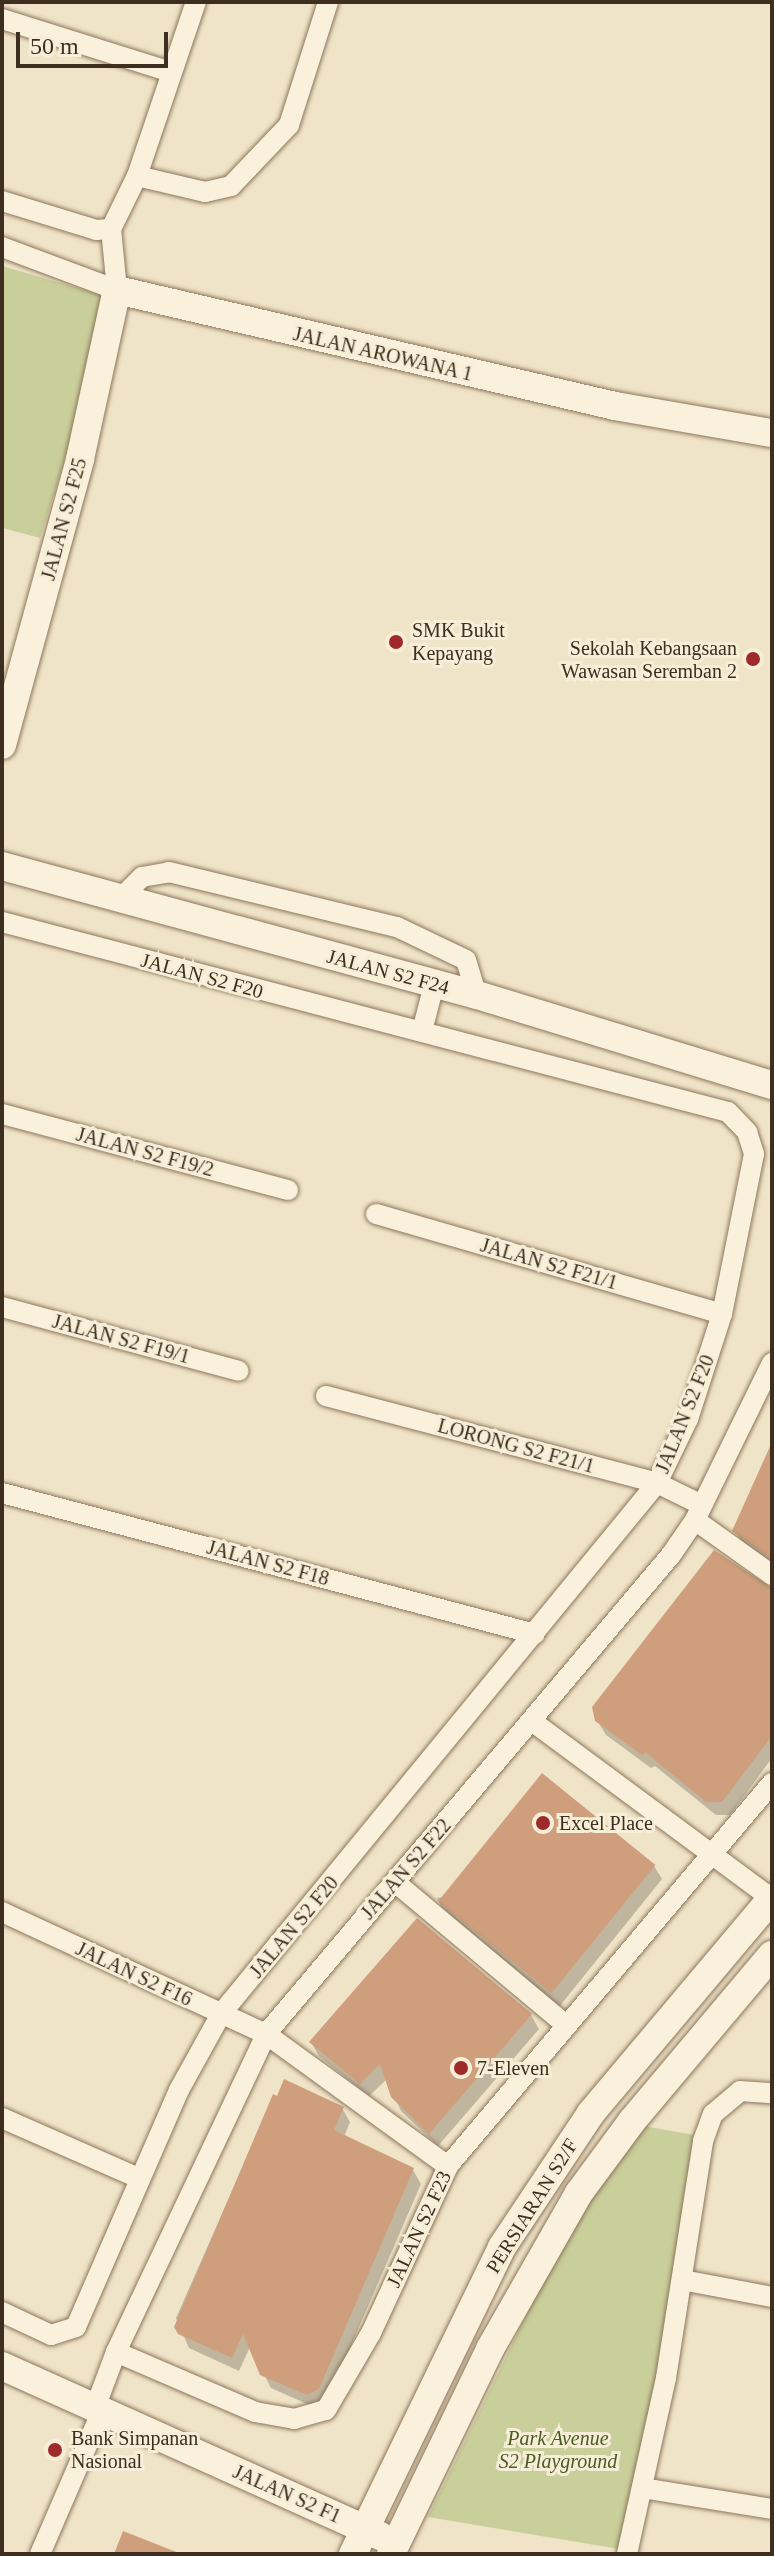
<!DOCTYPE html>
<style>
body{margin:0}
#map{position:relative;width:774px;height:2556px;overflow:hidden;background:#f0e4c8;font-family:"Times New Roman",serif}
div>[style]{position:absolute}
.green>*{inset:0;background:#c9cf9b}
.shadow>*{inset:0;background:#0003}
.building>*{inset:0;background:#cf9f7d;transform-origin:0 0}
.roads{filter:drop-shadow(0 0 2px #8d765c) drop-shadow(0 0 2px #8d765c)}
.street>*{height:20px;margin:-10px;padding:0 10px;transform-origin:10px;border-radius:10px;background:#faf1dc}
.secondary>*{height:28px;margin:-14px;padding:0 14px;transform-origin:14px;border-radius:14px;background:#faf1dc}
.dots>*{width:22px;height:22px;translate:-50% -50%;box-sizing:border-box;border:4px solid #f7eed8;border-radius:50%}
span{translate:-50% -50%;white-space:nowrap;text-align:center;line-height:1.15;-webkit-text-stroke:6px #f7eed8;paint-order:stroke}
.street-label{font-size:20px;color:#3d2e20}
.poi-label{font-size:20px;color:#3d2e20}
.left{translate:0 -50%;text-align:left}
.right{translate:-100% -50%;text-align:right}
.park-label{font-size:20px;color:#4d5a26;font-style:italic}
.frame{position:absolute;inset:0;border:4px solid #3d2e20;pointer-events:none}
.scale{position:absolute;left:16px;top:32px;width:152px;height:36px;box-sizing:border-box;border:4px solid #3d2e20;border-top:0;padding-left:10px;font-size:24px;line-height:28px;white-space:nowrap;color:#3d2e20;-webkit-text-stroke:6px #f7eed8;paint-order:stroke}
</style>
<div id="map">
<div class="green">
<i style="clip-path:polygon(2px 266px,116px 299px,40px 538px,2px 528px)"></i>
<i style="clip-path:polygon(638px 2125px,700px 2136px,625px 2550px,428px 2517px,585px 2195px)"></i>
</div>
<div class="shadow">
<i style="clip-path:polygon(772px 1447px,772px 1565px,743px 1544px,735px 1531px)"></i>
<i style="clip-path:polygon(772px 1592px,772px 1758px,730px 1815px,716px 1815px,655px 1766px,651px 1768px,606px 1735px,597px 1720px)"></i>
<i style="clip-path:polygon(654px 1866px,662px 1879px,559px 2007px,444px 1912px,437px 1898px)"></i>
<i style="clip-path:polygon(531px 2015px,539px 2029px,438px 2146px,401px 2111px,387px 2079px,369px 2096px,319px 2056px,311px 2042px)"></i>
<i style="clip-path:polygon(274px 2096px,342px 2108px,350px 2122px,344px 2137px,413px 2170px,421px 2184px,326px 2403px,316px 2408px,271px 2388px,250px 2347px,239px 2371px,189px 2348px,176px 2318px)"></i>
</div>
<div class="building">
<i style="clip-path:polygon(772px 1442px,772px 1559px,732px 1531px)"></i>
<i style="clip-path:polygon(714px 1550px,772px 1588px,772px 1736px,722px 1802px,706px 1802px,646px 1753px,642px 1755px,595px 1721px,592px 1707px)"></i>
<i style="left:542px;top:1773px;width:146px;height:165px;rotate:39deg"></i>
<i style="clip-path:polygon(417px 1918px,532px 2014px,429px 2134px,391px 2097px,380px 2064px,360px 2084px,309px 2042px)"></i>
<i style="clip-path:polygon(284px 2079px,344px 2107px,334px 2130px,414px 2168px,319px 2389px,307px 2395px,260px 2375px,243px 2334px,232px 2358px,178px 2334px,174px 2327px,273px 2094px,277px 2096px)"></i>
<i style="clip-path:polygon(123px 2531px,179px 2553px,179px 2554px,114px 2554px)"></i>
</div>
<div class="roads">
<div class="street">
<i style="left:2px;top:19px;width:177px;rotate:17.4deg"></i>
<i style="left:137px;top:176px;width:70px;rotate:13.2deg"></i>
<i style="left:205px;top:192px;width:27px;rotate:-13deg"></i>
<i style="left:231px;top:186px;width:84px;rotate:-46.4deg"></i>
<i style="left:289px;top:125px;width:129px;rotate:-72.4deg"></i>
<i style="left:2px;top:201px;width:98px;rotate:17.1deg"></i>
<i style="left:96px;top:230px;width:15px;rotate:-4deg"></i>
<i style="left:111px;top:229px;width:59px;rotate:-63.9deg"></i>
<i style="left:137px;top:176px;width:184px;rotate:-71.3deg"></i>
<i style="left:2px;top:247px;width:123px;rotate:20.5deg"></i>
<i style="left:117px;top:290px;width:61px;rotate:-95.6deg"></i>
<i style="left:121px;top:898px;width:30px;rotate:-45deg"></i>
<i style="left:142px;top:877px;width:27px;rotate:-10deg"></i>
<i style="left:169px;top:872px;width:235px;rotate:13.6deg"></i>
<i style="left:397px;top:927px;width:76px;rotate:25.6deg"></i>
<i style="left:466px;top:960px;width:37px;rotate:73deg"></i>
<i style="left:2px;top:922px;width:750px;rotate:14.67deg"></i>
<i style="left:728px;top:1112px;width:28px;rotate:46deg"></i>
<i style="left:747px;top:1132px;width:23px;rotate:72deg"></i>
<i style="left:754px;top:1154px;width:163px;rotate:101.3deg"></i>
<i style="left:722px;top:1314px;width:110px;rotate:107.9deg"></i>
<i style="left:688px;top:1419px;width:71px;rotate:115.8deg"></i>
<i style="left:657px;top:1483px;width:687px;rotate:129.39deg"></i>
<i style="left:221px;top:2014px;width:87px;rotate:118.9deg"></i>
<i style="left:179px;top:2090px;width:258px;rotate:113.5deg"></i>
<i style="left:76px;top:2327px;width:26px;rotate:162deg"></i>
<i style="left:51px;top:2335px;width:54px;rotate:-154.9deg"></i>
<i style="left:422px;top:1031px;width:48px;rotate:-75.4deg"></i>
<i style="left:2px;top:1114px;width:296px;rotate:14.9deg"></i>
<i style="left:376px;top:1214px;width:360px;rotate:16.1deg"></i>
<i style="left:2px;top:1307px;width:245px;rotate:15.1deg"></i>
<i style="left:326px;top:1396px;width:342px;rotate:14.7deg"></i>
<i style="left:657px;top:1483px;width:50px;rotate:26.1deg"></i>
<i style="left:2px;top:1493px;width:551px;rotate:14.82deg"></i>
<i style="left:695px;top:1520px;width:95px;rotate:35.5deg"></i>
<i style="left:533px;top:1722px;width:296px;rotate:36.5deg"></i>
<i style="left:395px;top:1882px;width:224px;rotate:39.9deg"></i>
<i style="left:2px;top:1912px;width:291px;rotate:24.8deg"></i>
<i style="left:266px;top:2034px;width:225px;rotate:36deg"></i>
<i style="left:2px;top:2118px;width:150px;rotate:23.7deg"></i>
<i style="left:682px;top:2280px;width:92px;rotate:10.7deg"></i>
<i style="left:116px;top:2352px;width:151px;rotate:23.3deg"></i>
<i style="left:255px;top:2412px;width:40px;rotate:10deg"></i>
<i style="left:294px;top:2419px;width:33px;rotate:-16deg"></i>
<i style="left:326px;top:2410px;width:89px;rotate:-59.7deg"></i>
<i style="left:371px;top:2333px;width:184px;rotate:-65.2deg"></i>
<i style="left:448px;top:2166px;width:502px;rotate:-49.77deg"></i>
<i style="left:95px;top:2408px;width:60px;rotate:-69.4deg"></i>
<i style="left:116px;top:2352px;width:352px;rotate:-64.7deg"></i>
<i style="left:266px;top:2034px;width:627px;rotate:-49.79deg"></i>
<i style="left:671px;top:1555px;width:42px;rotate:-55.6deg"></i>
<i style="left:695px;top:1520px;width:175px;rotate:-63.9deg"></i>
<i style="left:642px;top:2488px;width:132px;rotate:9.2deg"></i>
<i style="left:40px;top:2554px;width:156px;rotate:-66.6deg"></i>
<i style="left:627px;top:2554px;width:180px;rotate:-77.5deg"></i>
<i style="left:666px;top:2378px;width:240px;rotate:-81.1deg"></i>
<i style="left:703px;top:2141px;width:29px;rotate:-70deg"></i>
<i style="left:713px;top:2114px;width:35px;rotate:-40deg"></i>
<i style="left:740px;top:2091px;width:32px;rotate:4deg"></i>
</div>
<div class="secondary">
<i style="left:2px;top:745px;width:296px;rotate:-74.7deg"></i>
<i style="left:80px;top:459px;width:173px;rotate:-77.7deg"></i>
<i style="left:117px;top:290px;width:511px;rotate:13.11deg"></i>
<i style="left:615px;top:406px;width:159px;rotate:9.8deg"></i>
<i style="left:2px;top:866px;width:492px;rotate:15.2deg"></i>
<i style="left:477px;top:995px;width:308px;rotate:17deg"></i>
<i style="left:2px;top:2366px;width:415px;rotate:24.2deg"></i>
<i style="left:353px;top:2554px;width:341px;rotate:-64.1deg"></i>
<i style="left:502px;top:2247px;width:161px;rotate:-56.4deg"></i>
<i style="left:591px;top:2113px;width:281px;rotate:-49.9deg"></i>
<i style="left:391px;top:2554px;width:228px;rotate:-64.2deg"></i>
<i style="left:490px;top:2349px;width:180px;rotate:-60.3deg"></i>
<i style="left:579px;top:2193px;width:89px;rotate:-53.6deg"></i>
<i style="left:632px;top:2121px;width:217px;rotate:-49.9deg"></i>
</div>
</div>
<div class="dots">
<i style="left:396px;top:642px;background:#9e2a2b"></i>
<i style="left:753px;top:659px;background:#9e2a2b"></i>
<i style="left:543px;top:1823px;background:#9e2a2b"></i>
<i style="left:461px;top:2068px;background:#9e2a2b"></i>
<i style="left:55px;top:2450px;background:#9e2a2b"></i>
</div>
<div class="street-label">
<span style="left:383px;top:354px;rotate:13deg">JALAN AROWANA 1</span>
<span style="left:64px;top:519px;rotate:-75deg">JALAN S2 F25</span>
<span style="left:388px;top:972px;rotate:15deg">JALAN S2 F24</span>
<span style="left:202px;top:976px;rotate:15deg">JALAN S2 F20</span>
<span style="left:145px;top:1152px;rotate:15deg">JALAN S2 F19/2</span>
<span style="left:549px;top:1264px;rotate:16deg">JALAN S2 F21/1</span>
<span style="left:121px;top:1339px;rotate:15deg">JALAN S2 F19/1</span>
<span style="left:685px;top:1414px;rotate:-68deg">JALAN S2 F20</span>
<span style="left:516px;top:1446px;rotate:15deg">LORONG S2 F21/1</span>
<span style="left:268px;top:1563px;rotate:15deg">JALAN S2 F18</span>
<span style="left:406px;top:1869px;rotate:-49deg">JALAN S2 F22</span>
<span style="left:294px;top:1927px;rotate:-50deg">JALAN S2 F20</span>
<span style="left:134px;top:1974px;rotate:25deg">JALAN S2 F16</span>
<span style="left:532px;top:2206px;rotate:-58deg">PERSIARAN S2/F</span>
<span style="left:419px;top:2229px;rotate:-65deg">JALAN S2 F23</span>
<span style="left:287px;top:2494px;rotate:24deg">JALAN S2 F1</span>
</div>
<div class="poi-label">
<span class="left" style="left:412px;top:642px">SMK Bukit<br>Kepayang</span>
<span class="right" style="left:737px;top:660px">Sekolah Kebangsaan<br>Wawasan Seremban 2</span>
<span class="left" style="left:559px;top:1823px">Excel Place</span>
<span class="left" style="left:477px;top:2068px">7-Eleven</span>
<span class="left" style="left:71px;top:2450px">Bank Simpanan<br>Nasional</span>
</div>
<div class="park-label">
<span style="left:558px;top:2450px">Park Avenue<br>S2 Playground</span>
</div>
<div class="frame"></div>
<div class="scale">50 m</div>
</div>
